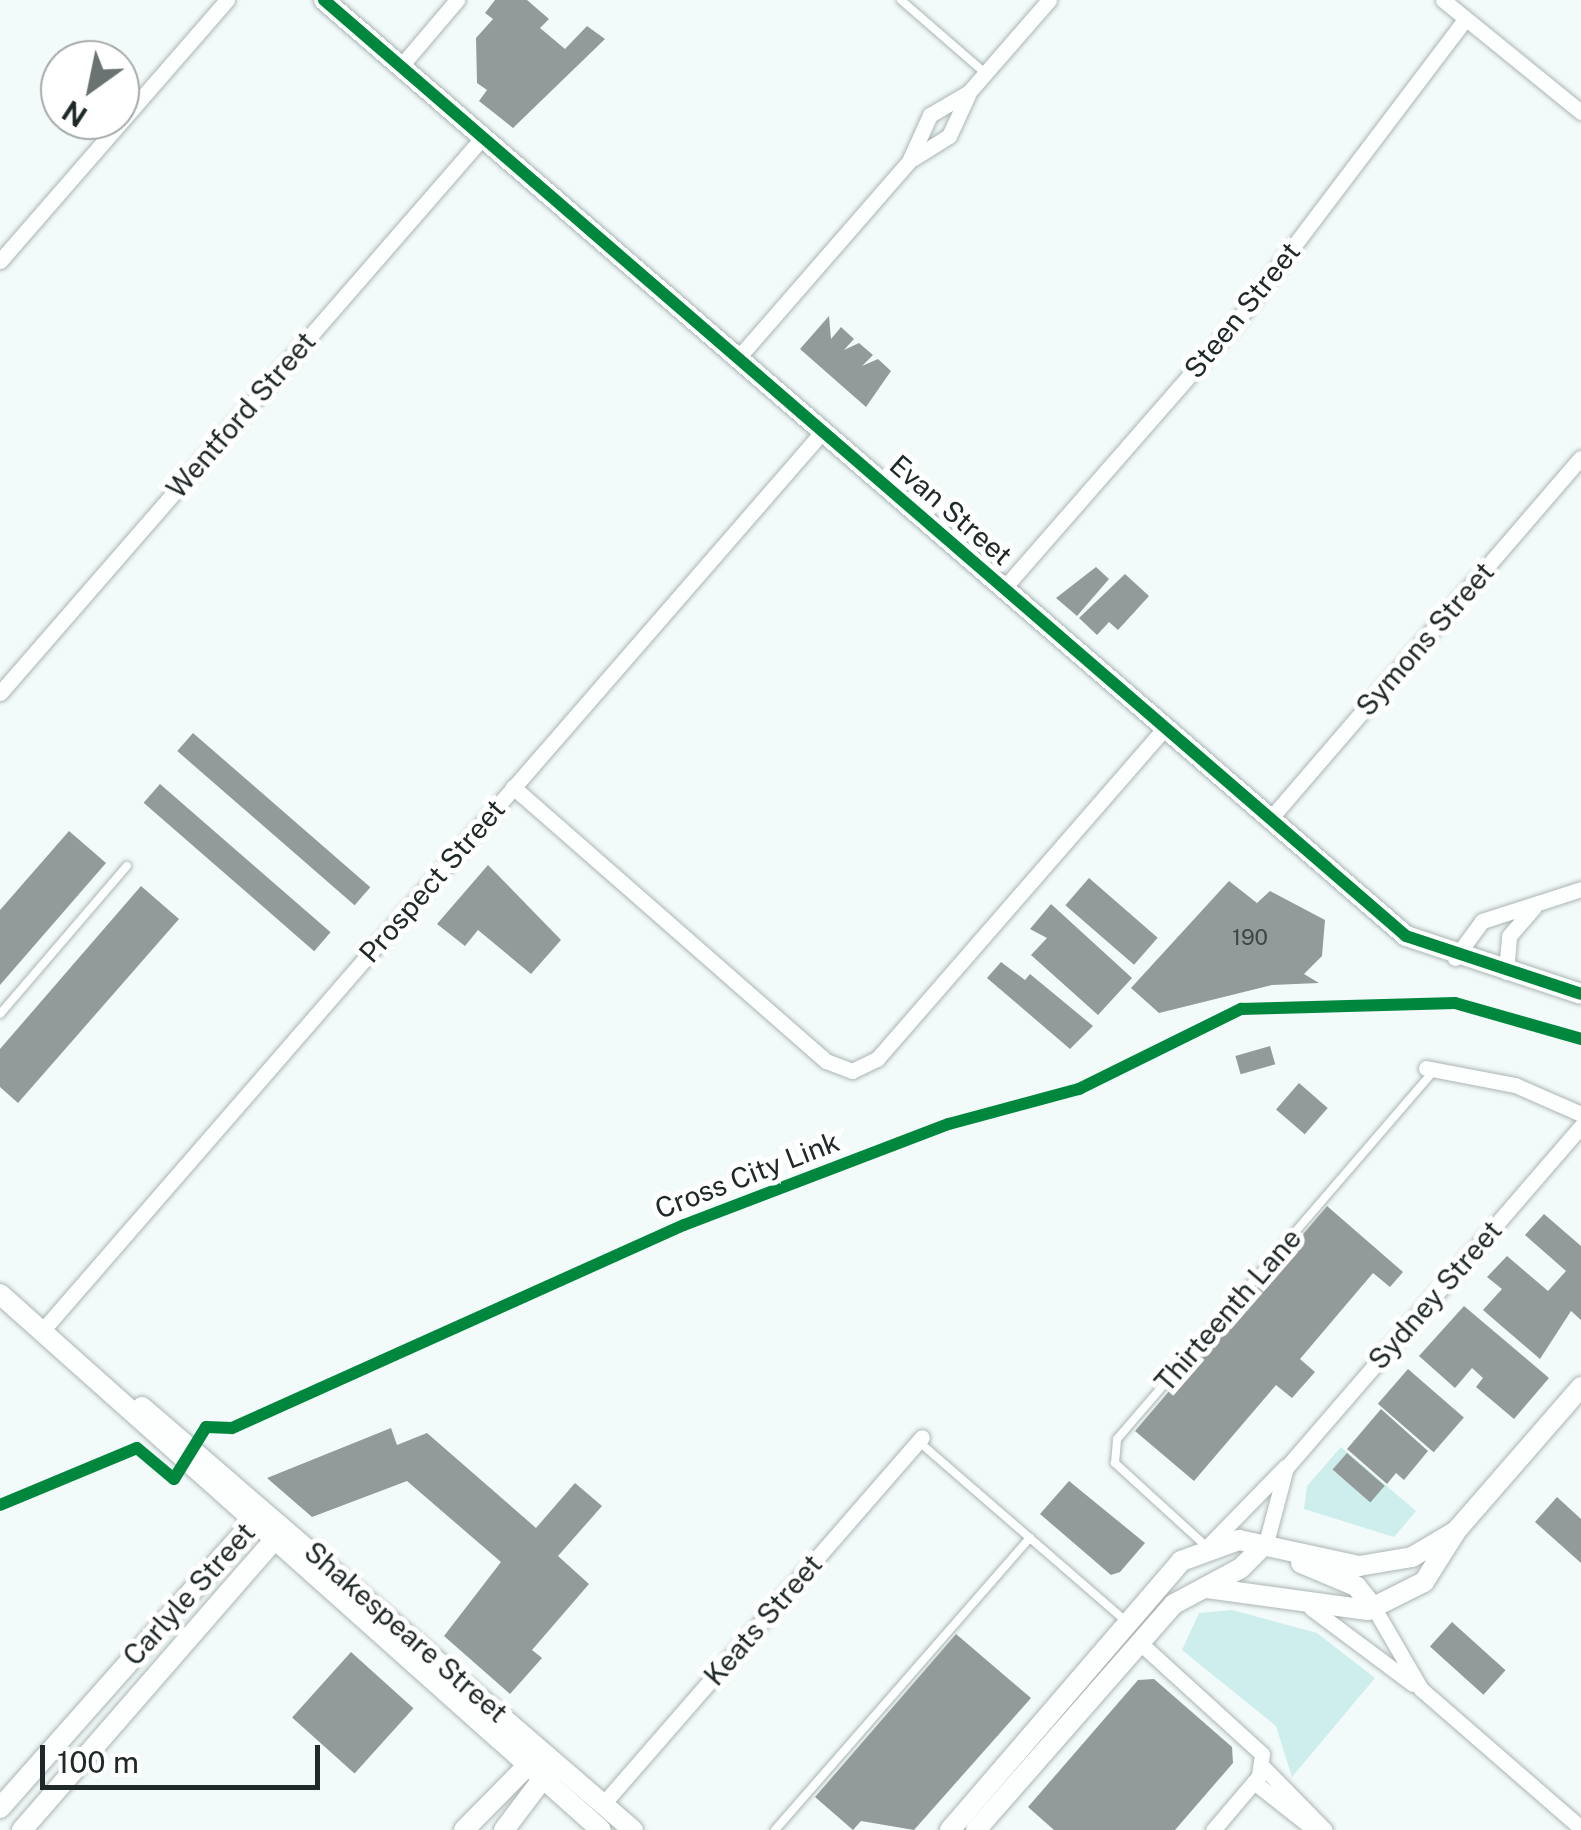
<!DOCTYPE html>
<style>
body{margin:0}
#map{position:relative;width:1581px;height:1830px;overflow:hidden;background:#f2fafa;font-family:"Public Sans",sans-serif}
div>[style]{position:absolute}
.green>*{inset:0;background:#cdeeed}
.building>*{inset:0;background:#939b9a;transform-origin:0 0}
.roads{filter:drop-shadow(0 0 2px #acb4b4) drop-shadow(0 0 2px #acb4b4)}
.lane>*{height:8px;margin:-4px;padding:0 4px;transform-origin:4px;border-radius:4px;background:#fdfefe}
.street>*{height:15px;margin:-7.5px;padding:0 7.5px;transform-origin:7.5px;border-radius:7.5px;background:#fdfefe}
.secondary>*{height:20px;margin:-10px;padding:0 10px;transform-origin:10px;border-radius:10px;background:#fdfefe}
.cycleway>*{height:12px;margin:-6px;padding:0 6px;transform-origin:6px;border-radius:6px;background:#00873e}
span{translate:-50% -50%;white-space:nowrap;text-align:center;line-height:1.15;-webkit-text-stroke:10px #fff;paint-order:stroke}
.number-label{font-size:22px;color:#3d4645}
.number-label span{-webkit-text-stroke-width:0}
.street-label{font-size:28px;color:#202929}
.north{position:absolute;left:40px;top:40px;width:100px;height:100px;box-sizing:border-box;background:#fff;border:2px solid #a6a9a9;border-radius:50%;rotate:213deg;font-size:28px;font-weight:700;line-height:40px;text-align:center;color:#202929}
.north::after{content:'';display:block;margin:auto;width:35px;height:45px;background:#6a7272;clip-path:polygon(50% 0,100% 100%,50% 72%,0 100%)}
.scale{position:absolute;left:40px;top:1745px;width:280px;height:45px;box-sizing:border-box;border:5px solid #202929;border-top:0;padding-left:12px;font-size:30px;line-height:35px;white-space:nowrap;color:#202929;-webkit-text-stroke:8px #fff;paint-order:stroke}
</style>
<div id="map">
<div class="green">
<i style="clip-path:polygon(1341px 1447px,1416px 1511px,1394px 1537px,1304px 1509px,1307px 1486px)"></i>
<i style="clip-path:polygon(1232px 1610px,1317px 1633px,1375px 1678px,1292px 1777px,1276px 1726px,1182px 1650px,1199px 1613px)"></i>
</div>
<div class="building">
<i style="clip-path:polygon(495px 0,527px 0,549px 19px,540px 28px,565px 49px,587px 26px,605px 39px,513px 128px,479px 101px,487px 90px,477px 83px,476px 38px,493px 19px,485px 13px)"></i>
<i style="clip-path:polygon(829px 316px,831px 339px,841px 327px,854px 339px,844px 350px,859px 343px,873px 355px,862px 366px,878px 359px,891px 371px,866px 407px,800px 349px)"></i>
<i style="clip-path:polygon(1096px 567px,1109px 579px,1077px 616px,1056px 598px)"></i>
<i style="clip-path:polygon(1125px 574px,1149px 596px,1118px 630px,1109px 622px,1097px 635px,1079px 618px)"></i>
<i style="left:193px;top:733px;width:235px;height:24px;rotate:41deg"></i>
<i style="left:160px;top:784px;width:226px;height:25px;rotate:41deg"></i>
<i style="clip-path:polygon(69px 831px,106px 863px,0 985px,0 910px)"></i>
<i style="clip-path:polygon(488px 865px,561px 940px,531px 974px,478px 930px,465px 946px,437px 924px)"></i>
<i style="left:1089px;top:878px;width:91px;height:36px;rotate:41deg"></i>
<i style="clip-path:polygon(1229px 881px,1257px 903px,1270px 891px,1325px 920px,1322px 956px,1304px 974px,1319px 983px,1272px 985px,1159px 1013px,1131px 988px)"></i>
<i style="clip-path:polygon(141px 886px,179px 919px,18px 1103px,0 1087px,0 1049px)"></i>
<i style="clip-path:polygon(1051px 904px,1132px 978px,1098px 1015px,1031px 955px,1047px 938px,1030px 929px)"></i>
<i style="clip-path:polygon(1001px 962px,1025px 980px,1030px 974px,1093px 1026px,1070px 1049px,987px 978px)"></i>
<i style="left:1270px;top:1046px;width:19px;height:36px;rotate:74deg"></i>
<i style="left:1299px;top:1083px;width:38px;height:35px;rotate:41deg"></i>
<i style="clip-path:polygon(1327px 1206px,1403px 1272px,1390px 1287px,1373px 1273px,1300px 1359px,1315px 1372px,1292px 1398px,1276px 1385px,1194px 1481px,1135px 1431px)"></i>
<i style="clip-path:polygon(1544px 1214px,1581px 1246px,1581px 1320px,1571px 1311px,1540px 1359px,1483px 1310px,1502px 1289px,1487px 1277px,1507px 1256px,1548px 1291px,1566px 1271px,1525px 1235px)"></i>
<i style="clip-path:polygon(1464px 1306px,1549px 1378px,1514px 1419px,1476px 1387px,1483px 1378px,1472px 1368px,1455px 1388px,1419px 1356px)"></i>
<i style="left:1408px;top:1369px;width:74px;height:46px;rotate:41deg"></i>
<i style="clip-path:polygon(1381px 1409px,1428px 1451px,1404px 1480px,1396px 1473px,1387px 1484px,1347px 1449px)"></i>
<i style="clip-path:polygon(391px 1428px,397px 1445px,427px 1433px,536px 1528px,575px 1483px,602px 1506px,558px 1556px,589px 1584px,532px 1650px,542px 1658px,510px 1694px,444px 1636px,501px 1562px,407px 1481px,312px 1517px,267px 1478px)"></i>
<i style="left:1347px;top:1453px;width:50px;height:22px;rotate:41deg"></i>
<i style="clip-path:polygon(1069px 1481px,1145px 1543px,1120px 1572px,1111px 1575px,1040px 1514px)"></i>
<i style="clip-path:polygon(1557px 1497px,1581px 1519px,1581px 1563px,1535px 1522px)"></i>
<i style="left:1452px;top:1622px;width:72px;height:33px;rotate:42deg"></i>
<i style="clip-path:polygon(956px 1634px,1031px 1698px,914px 1830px,861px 1821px,853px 1830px,815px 1797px)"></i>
<i style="left:351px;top:1652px;width:84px;height:88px;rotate:42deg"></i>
<i style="clip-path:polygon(1154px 1679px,1232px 1747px,1233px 1763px,1175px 1830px,1054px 1830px,1028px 1807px,1138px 1680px)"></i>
</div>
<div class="roads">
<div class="lane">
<i style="left:901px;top:0;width:111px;rotate:41deg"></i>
<i style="left:0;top:1014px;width:195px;rotate:-49.4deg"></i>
<i style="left:918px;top:1441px;width:274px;rotate:40.9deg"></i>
<i style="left:1207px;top:1547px;width:125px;rotate:-137.6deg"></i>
<i style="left:1115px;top:1463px;width:24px;rotate:-85deg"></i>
<i style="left:1117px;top:1439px;width:484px;rotate:-49.3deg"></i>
<i style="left:775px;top:1830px;width:388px;rotate:-48.9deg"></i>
</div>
<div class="street">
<i style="left:1443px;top:0;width:178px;rotate:39.1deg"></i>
<i style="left:401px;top:66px;width:87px;rotate:-49.7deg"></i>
<i style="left:914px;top:158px;width:41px;rotate:-32.2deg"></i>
<i style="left:949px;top:136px;width:45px;rotate:-65.1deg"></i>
<i style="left:0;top:261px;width:346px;rotate:-49deg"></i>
<i style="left:738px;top:358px;width:261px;rotate:-49deg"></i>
<i style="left:909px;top:161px;width:51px;rotate:-65.5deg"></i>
<i style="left:930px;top:115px;width:45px;rotate:-30.5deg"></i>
<i style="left:969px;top:92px;width:122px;rotate:-49deg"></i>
<i style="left:1004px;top:588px;width:359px;rotate:-48.9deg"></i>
<i style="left:1240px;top:317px;width:373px;rotate:-52.9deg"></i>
<i style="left:0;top:693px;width:736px;rotate:-49.02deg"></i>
<i style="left:513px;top:787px;width:416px;rotate:41.2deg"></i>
<i style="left:826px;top:1061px;width:28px;rotate:21deg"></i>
<i style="left:852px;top:1071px;width:28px;rotate:-26deg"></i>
<i style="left:877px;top:1059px;width:439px;rotate:-49deg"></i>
<i style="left:1270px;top:819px;width:476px;rotate:-49.3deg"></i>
<i style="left:1455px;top:958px;width:46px;rotate:-53.9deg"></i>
<i style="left:1482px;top:921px;width:104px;rotate:-17.9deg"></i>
<i style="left:1506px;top:972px;width:36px;rotate:-85deg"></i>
<i style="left:1509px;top:936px;width:38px;rotate:-49deg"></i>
<i style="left:1426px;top:1068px;width:91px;rotate:10.8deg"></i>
<i style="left:1515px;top:1085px;width:72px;rotate:23.7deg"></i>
<i style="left:42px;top:1331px;width:1190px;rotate:-49.05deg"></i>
<i style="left:1266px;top:1543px;width:78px;rotate:-75.1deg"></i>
<i style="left:1286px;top:1468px;width:452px;rotate:-49.2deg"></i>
<i style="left:1207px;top:1547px;width:112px;rotate:-45.7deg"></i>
<i style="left:1311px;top:1608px;width:127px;rotate:36.7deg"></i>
<i style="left:1374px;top:1608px;width:94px;rotate:59.9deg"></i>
<i style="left:1421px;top:1689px;width:212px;rotate:41deg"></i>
<i style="left:1139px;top:1642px;width:166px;rotate:42.3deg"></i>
<i style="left:1262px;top:1754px;width:22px;rotate:98deg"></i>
<i style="left:1259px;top:1776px;width:71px;rotate:130.4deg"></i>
<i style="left:1263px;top:1767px;width:88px;rotate:45.5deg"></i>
<i style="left:1254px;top:1782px;width:78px;rotate:38.2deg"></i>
<i style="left:603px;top:1804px;width:486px;rotate:-49deg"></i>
</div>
<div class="secondary">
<i style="left:324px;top:0;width:1431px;rotate:40.86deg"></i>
<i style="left:1406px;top:936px;width:184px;rotate:18.3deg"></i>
<i style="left:0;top:1294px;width:805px;rotate:41.73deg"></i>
<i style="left:142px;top:1407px;width:648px;rotate:40.75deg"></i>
<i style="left:1301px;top:1563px;width:60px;rotate:22.7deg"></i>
<i style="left:1356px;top:1586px;width:28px;rotate:51deg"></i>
<i style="left:1207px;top:1588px;width:162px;rotate:7.8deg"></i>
<i style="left:1368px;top:1610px;width:63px;rotate:-26.6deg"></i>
<i style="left:1424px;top:1582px;width:58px;rotate:-57.7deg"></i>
<i style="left:0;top:1808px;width:386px;rotate:-48.5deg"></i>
<i style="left:22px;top:1830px;width:379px;rotate:-49deg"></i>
<i style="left:271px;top:1544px;width:13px;rotate:-90deg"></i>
<i style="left:464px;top:1830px;width:101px;rotate:-45.4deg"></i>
<i style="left:504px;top:1830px;width:71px;rotate:-53deg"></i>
<i style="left:950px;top:1830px;width:355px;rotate:-49.3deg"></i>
<i style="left:1181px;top:1561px;width:62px;rotate:-19.9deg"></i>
<i style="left:1239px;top:1540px;width:123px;rotate:12.2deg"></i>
<i style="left:1359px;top:1566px;width:54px;rotate:-9.6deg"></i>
<i style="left:1412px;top:1557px;width:51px;rotate:-30.6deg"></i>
<i style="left:1456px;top:1531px;width:191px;rotate:-49deg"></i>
<i style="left:976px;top:1830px;width:300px;rotate:-48.8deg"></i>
<i style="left:1174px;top:1604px;width:76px;rotate:-28.2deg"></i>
<i style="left:1241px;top:1568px;width:35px;rotate:-45deg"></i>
</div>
</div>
<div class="cycleway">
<i style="left:324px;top:0;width:1431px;rotate:40.86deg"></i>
<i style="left:1406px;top:936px;width:184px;rotate:18.3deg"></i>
<i style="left:0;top:1505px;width:148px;rotate:-22.6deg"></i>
<i style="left:137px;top:1448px;width:48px;rotate:40deg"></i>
<i style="left:174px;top:1479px;width:61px;rotate:-58.4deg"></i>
<i style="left:206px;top:1427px;width:26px;rotate:2deg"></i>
<i style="left:232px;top:1428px;width:495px;rotate:-24.2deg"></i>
<i style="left:684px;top:1225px;width:284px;rotate:-20.9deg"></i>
<i style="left:949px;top:1124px;width:135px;rotate:-15.1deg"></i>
<i style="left:1079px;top:1089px;width:181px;rotate:-26.3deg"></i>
<i style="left:1241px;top:1009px;width:214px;rotate:-1.6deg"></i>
<i style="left:1455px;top:1003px;width:131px;rotate:15.9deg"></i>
</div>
<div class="number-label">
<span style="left:1250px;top:938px">190</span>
</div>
<div class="street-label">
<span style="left:1242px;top:310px;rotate:-51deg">Steen Street</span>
<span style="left:241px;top:415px;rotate:-49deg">Wentford Street</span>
<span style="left:951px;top:510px;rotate:41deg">Evan Street</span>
<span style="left:1425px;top:639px;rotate:-49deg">Symons Street</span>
<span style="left:432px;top:881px;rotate:-49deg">Prospect Street</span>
<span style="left:747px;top:1175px;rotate:-21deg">Cross City Link</span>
<span style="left:1435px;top:1295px;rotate:-49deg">Sydney Street</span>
<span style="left:1228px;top:1310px;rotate:-49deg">Thirteenth Lane</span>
<span style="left:189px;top:1594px;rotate:-48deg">Carlyle Street</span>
<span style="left:763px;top:1620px;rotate:-49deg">Keats Street</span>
<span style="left:406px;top:1632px;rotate:41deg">Shakespeare Street</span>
</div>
<div class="north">N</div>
<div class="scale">100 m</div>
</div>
